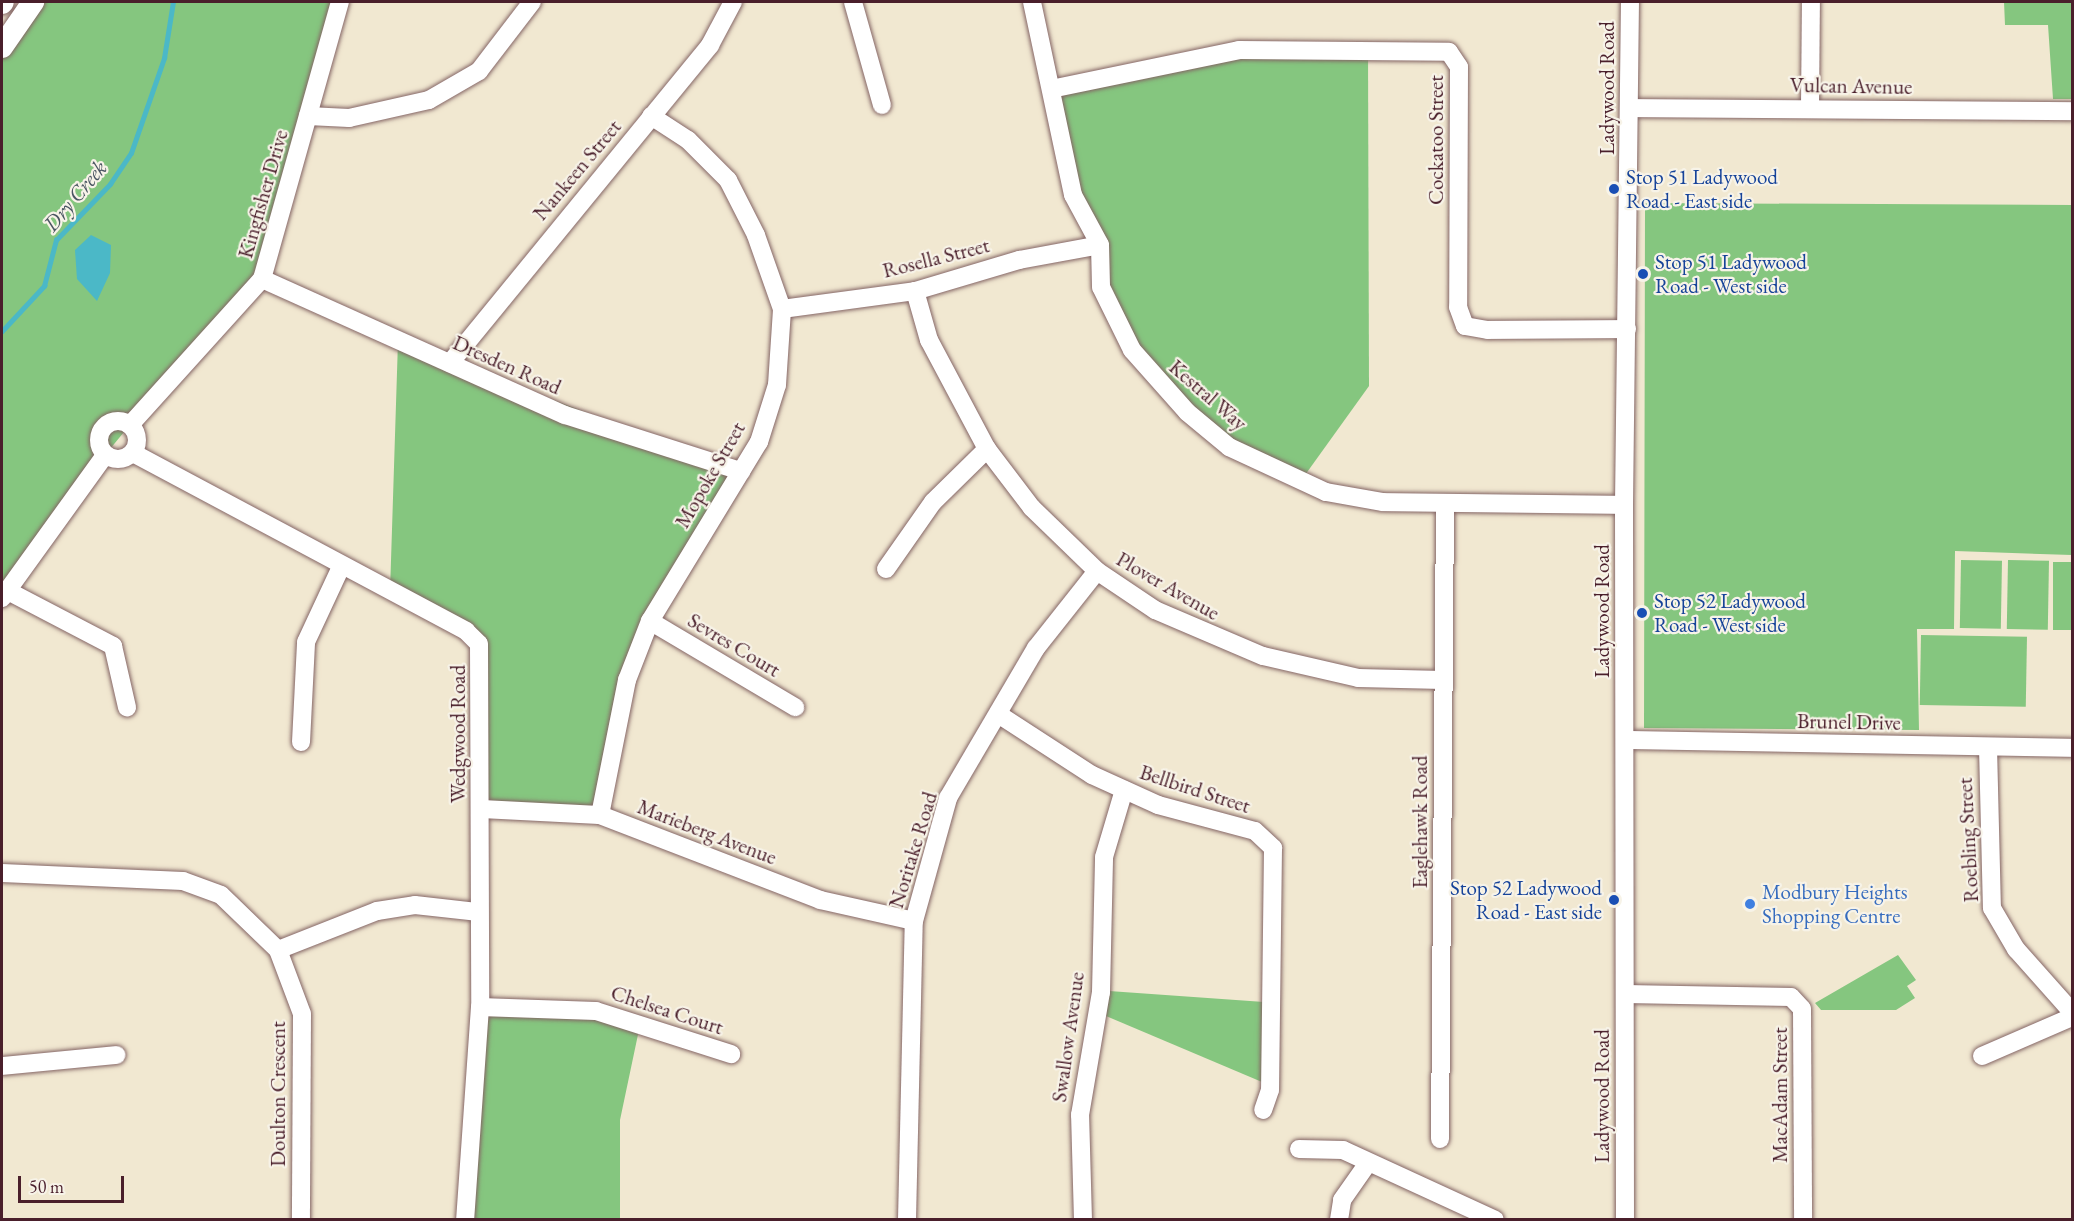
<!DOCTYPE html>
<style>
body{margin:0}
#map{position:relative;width:2074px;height:1221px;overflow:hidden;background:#f1e8d1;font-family:"EB Garamond",serif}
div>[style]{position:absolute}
.green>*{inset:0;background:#85c67f;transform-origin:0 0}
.water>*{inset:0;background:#4bb8c7}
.stream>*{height:4.5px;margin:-2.25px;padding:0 2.25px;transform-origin:2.25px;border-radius:2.25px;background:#4bb8c7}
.roads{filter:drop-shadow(0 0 2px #846565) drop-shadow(0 0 2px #846565)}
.minor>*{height:18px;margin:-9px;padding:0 9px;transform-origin:9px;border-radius:9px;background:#fff}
.minor>.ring{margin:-9px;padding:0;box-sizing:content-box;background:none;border:18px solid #fff;border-radius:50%}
.major>*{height:22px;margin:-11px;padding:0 11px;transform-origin:11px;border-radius:11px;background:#fff}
.dots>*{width:16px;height:16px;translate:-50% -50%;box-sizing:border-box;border:3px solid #f7f3e8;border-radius:50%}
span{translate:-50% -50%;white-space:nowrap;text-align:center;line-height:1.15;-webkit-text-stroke:4.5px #f7f3e8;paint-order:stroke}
.street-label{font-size:21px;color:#4a1f2b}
.transit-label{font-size:21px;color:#164399}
.left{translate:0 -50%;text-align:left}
.right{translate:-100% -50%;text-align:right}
.shop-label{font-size:21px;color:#366cbe}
.water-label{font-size:22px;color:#4a5562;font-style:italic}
.frame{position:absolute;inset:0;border:3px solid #4a1f2b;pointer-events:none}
.scale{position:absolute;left:18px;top:1176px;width:106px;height:27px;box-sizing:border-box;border:3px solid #4a1f2b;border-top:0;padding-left:8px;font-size:18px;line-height:21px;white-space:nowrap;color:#4a1f2b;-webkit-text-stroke:4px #f7f3e8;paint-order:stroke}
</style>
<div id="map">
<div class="green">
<i style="clip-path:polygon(33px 2px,341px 2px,268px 258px,105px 455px,2px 598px,2px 47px)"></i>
<i style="clip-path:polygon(2004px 2px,2072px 2px,2072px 99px,2053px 99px,2048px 25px,2005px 25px)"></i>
<i style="clip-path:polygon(1368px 49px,1369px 386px,1300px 482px,1229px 447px,1132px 350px,1085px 216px,1051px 89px,1198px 56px)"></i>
<i style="clip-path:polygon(1645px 203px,2072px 205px,2072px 555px,1955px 551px,1954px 629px,1917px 629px,1919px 730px,1644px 728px)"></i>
<i style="clip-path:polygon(398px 341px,741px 471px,650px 621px,600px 815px,481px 809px,479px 644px,390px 592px)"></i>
<i style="left:1961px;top:560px;width:41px;height:68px;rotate:1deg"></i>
<i style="left:2008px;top:560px;width:41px;height:69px;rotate:1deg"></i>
<i style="left:2053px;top:562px;width:19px;height:68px"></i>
<i style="left:1921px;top:635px;width:106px;height:70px;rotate:1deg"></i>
<i style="clip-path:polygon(1898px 955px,1916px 980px,1907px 986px,1915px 998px,1896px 1010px,1821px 1010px,1815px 1003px)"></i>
<i style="clip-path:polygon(1109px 991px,1264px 1002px,1262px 1082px,1106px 1016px)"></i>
<i style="clip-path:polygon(480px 1007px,640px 1025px,620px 1120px,620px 1219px,465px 1220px)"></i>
</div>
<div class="water">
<i style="clip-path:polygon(91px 235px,111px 245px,110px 273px,97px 301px,77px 279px,75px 250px)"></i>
</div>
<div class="stream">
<i style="left:2px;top:331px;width:62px;rotate:-47deg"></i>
<i style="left:44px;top:286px;width:48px;rotate:-75.4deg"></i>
<i style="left:56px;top:240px;width:78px;rotate:-46deg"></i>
<i style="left:110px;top:184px;width:37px;rotate:-56deg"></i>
<i style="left:131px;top:153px;width:101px;rotate:-70.8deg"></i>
<i style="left:164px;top:58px;width:57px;rotate:-80.9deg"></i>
</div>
<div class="roads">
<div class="minor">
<i style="left:853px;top:2px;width:107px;rotate:74.3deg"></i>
<i style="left:1032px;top:2px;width:197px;rotate:78deg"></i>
<i style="left:1073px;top:195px;width:57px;rotate:61.6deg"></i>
<i style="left:1100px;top:245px;width:42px;rotate:88.6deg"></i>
<i style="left:1101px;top:287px;width:70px;rotate:63.8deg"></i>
<i style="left:1132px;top:350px;width:83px;rotate:48.4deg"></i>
<i style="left:1187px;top:412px;width:55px;rotate:39.8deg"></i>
<i style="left:1229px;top:447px;width:107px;rotate:24.9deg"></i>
<i style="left:1326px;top:492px;width:58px;rotate:10deg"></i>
<i style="left:1383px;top:502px;width:241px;rotate:0.7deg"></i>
<i style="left:1051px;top:89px;width:192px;rotate:-11.7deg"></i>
<i style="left:1239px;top:50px;width:210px;rotate:0.5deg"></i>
<i style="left:1449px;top:52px;width:18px;rotate:56deg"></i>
<i style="left:1459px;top:67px;width:240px;rotate:90.2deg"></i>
<i style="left:1458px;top:307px;width:20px;rotate:70deg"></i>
<i style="left:1465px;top:326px;width:23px;rotate:10deg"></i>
<i style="left:1488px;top:330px;width:139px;rotate:-0.4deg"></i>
<i style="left:1629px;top:108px;width:443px;rotate:0.4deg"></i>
<i style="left:1810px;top:108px;width:106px;rotate:-89.5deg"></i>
<i style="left:308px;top:116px;width:41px;rotate:2.8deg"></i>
<i style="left:349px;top:118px;width:82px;rotate:-12.7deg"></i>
<i style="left:429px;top:100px;width:58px;rotate:-30.1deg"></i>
<i style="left:479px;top:71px;width:87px;rotate:-52.5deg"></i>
<i style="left:262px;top:279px;width:332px;rotate:24.2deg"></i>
<i style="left:565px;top:415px;width:185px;rotate:17.7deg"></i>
<i style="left:915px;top:291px;width:51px;rotate:74.1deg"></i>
<i style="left:929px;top:340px;width:123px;rotate:62deg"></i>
<i style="left:987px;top:449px;width:74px;rotate:52.7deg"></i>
<i style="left:1032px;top:508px;width:91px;rotate:44.1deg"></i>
<i style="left:1097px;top:571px;width:70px;rotate:33.9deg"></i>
<i style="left:1155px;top:610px;width:117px;rotate:23.1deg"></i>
<i style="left:1263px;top:656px;width:98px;rotate:13deg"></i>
<i style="left:1358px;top:678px;width:85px;rotate:1.3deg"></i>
<i style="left:782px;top:309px;width:134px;rotate:-7.7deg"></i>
<i style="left:915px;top:291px;width:109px;rotate:-16.6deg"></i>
<i style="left:1019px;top:260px;width:82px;rotate:-10.5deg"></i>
<i style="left:450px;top:363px;width:411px;rotate:-50.7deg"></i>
<i style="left:710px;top:45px;width:49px;rotate:-61.9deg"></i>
<i class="ring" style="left:99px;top:421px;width:20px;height:20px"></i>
<i style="left:130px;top:425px;width:197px;rotate:-47.9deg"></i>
<i style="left:262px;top:279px;width:288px;rotate:-74.3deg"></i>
<i style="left:133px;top:453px;width:378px;rotate:28.1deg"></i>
<i style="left:466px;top:631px;width:18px;rotate:45deg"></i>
<i style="left:479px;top:644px;width:363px;rotate:89.8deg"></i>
<i style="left:480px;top:1007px;width:214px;rotate:94deg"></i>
<i style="left:886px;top:569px;width:82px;rotate:-55deg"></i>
<i style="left:933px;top:502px;width:76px;rotate:-44.5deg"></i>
<i style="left:6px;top:590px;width:121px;rotate:27.6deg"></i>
<i style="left:113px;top:646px;width:63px;rotate:77.1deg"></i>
<i style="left:2px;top:598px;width:176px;rotate:-54.2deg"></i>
<i style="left:650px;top:621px;width:169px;rotate:30.7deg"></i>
<i style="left:998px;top:714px;width:112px;rotate:33deg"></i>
<i style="left:1092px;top:775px;width:72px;rotate:24.4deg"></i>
<i style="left:1158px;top:805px;width:100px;rotate:15deg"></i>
<i style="left:1255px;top:831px;width:25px;rotate:43deg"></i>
<i style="left:1273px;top:848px;width:242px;rotate:90.7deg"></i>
<i style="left:1270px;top:1090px;width:21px;rotate:109deg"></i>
<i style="left:1625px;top:740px;width:447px;rotate:1deg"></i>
<i style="left:301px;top:742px;width:100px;rotate:-87.1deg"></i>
<i style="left:306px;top:642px;width:83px;rotate:-65deg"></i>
<i style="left:1988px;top:747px;width:161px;rotate:88.6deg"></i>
<i style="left:1992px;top:908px;width:48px;rotate:59.7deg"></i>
<i style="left:2016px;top:949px;width:84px;rotate:48.4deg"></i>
<i style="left:481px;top:809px;width:119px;rotate:2.9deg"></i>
<i style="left:600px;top:815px;width:236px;rotate:21.1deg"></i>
<i style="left:820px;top:900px;width:96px;rotate:12.6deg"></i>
<i style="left:600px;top:815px;width:138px;rotate:-78.7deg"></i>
<i style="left:627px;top:680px;width:63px;rotate:-68.7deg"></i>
<i style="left:650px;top:621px;width:210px;rotate:-58.7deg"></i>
<i style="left:759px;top:442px;width:60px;rotate:-72.5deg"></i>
<i style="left:777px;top:385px;width:76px;rotate:-86.2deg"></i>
<i style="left:782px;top:309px;width:78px;rotate:-109.4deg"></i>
<i style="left:756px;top:235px;width:62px;rotate:-117deg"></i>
<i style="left:728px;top:180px;width:57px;rotate:-135deg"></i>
<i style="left:688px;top:140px;width:44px;rotate:-147deg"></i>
<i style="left:2px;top:873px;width:181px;rotate:2.5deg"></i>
<i style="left:183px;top:881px;width:40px;rotate:20.2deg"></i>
<i style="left:221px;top:895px;width:79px;rotate:44deg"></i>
<i style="left:278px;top:950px;width:68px;rotate:69.4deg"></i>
<i style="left:302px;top:1014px;width:206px;rotate:90.3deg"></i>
<i style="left:278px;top:950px;width:106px;rotate:-21.5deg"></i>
<i style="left:377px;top:911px;width:38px;rotate:-9deg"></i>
<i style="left:415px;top:905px;width:62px;rotate:6.4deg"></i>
<i style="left:1625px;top:994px;width:166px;rotate:1deg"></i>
<i style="left:1791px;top:997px;width:16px;rotate:47deg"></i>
<i style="left:1802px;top:1009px;width:211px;rotate:89.7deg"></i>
<i style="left:480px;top:1007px;width:116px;rotate:2deg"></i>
<i style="left:596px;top:1011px;width:142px;rotate:17.7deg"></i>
<i style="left:1982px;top:1056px;width:98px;rotate:-23.4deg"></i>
<i style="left:2px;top:1066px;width:115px;rotate:-5.5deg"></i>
<i style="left:1440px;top:1139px;width:634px;rotate:-89.55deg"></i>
<i style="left:1299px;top:1149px;width:44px;rotate:1.3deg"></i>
<i style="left:1343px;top:1150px;width:167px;rotate:24.7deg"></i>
<i style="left:907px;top:1220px;width:299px;rotate:-88.7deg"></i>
<i style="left:914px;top:921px;width:128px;rotate:-74.5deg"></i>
<i style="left:948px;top:798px;width:174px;rotate:-59.6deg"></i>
<i style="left:1036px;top:648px;width:98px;rotate:-51.6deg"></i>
<i style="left:1083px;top:1220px;width:105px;rotate:-91.6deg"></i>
<i style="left:1080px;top:1115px;width:125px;rotate:-80.3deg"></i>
<i style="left:1101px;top:992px;width:135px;rotate:-88.7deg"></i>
<i style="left:1104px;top:857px;width:70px;rotate:-73.4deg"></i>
<i style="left:1339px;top:1220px;width:20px;rotate:-81deg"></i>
<i style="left:1342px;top:1200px;width:45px;rotate:-54.9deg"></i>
<i style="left:1625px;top:1220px;width:715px;rotate:-90.08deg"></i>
<i style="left:1624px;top:505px;width:503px;rotate:-89.32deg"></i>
</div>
<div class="major">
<i style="left:2px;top:3px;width:1px;rotate:-45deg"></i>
<i style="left:2px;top:47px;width:55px;rotate:-55.4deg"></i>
</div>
</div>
<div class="dots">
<i style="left:1614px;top:189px;background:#1a4fb4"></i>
<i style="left:1643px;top:274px;background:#1a4fb4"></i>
<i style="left:1642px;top:613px;background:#1a4fb4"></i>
<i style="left:1614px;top:900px;background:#1a4fb4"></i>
<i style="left:1750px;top:904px;background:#3f7fe0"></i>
</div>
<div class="street-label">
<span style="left:1851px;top:86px;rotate:1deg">Vulcan Avenue</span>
<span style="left:1607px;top:88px;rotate:-90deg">Ladywood Road</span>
<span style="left:1436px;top:140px;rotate:-90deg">Cockatoo Street</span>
<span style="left:577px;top:170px;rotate:-50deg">Nankeen Street</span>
<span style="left:263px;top:194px;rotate:-74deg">Kingfisher Drive</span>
<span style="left:936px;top:258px;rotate:-14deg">Rosella Street</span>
<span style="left:507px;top:365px;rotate:24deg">Dresden Road</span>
<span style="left:1208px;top:395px;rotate:41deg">Kestral Way</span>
<span style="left:710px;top:475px;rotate:-60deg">Mopoke Street</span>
<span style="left:1168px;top:586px;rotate:30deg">Plover Avenue</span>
<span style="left:1602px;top:611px;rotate:-90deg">Ladywood Road</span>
<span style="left:734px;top:645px;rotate:31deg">Sevres Court</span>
<span style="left:1849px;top:722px;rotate:1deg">Brunel Drive</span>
<span style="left:458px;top:734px;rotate:-90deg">Wedgwood Road</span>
<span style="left:1195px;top:789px;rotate:18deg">Bellbird Street</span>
<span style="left:1420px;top:822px;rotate:-90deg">Eaglehawk Road</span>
<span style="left:707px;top:832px;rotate:21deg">Marieberg Avenue</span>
<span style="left:1968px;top:840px;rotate:-93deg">Roebling Street</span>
<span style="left:913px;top:850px;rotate:-73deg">Noritake Road</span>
<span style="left:667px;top:1010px;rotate:18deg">Chelsea Court</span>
<span style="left:1068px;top:1037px;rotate:-82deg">Swallow Avenue</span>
<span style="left:278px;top:1094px;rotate:-90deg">Doulton Crescent</span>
<span style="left:1780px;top:1095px;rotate:-90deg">MacAdam Street</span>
<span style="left:1602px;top:1096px;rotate:-90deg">Ladywood Road</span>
</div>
<div class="transit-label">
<span class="left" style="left:1626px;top:189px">Stop 51 Ladywood<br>Road - East side</span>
<span class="left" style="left:1655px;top:274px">Stop 51 Ladywood<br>Road - West side</span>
<span class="left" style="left:1654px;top:613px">Stop 52 Ladywood<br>Road - West side</span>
<span class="right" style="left:1602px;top:900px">Stop 52 Ladywood<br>Road - East side</span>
</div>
<div class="shop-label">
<span class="left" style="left:1762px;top:904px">Modbury Heights<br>Shopping Centre</span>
</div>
<div class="water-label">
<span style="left:75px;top:196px;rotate:-50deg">Dry Creek</span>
</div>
<div class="frame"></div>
<div class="scale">50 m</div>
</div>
